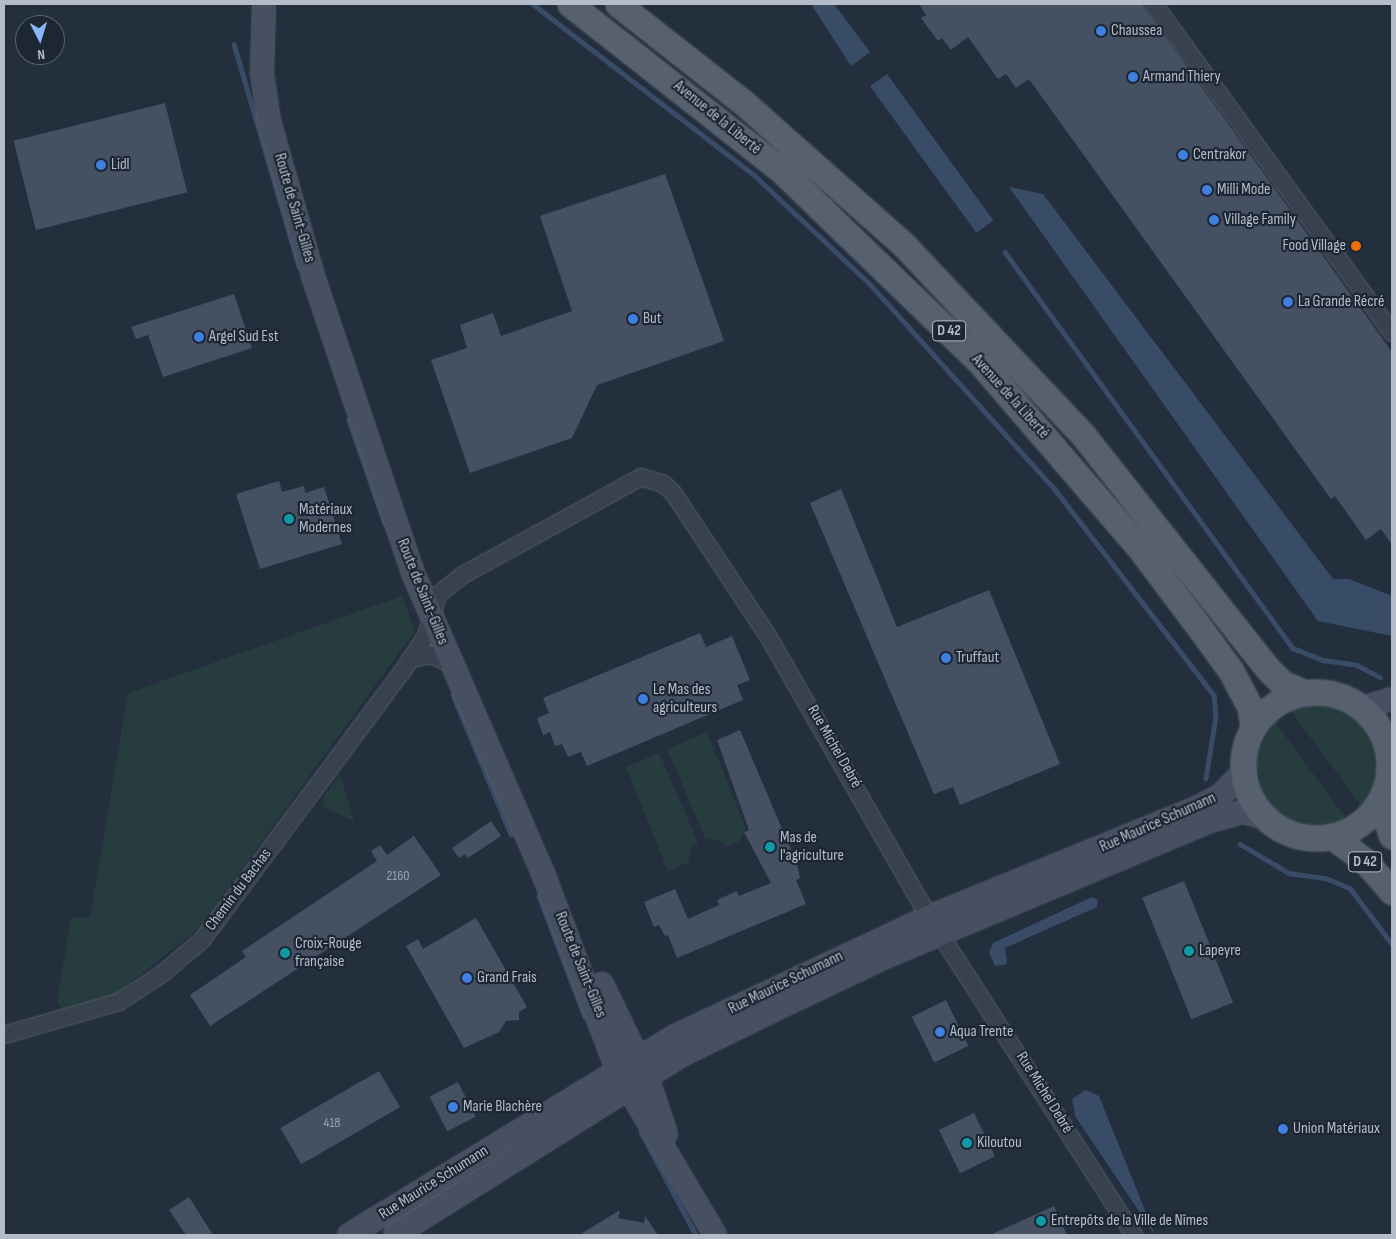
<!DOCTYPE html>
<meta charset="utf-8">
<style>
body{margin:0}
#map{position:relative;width:1396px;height:1239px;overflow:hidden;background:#242f3e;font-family:"Sofia Sans Condensed",sans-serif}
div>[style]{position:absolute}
.green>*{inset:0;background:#263c3f}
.water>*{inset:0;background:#394c67;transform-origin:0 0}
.stream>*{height:4.5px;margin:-2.25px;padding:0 2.25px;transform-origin:2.25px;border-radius:2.25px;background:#394c67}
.building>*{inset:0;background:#455162;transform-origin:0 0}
.roads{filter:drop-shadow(0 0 1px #565f6c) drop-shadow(0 0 1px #565f6c)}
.street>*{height:16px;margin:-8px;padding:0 8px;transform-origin:8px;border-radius:8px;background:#38414e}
.secondary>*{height:22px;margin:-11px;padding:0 11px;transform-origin:11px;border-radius:11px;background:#465061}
.primary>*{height:25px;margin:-12.5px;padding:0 12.5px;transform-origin:12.5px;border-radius:12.5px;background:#56606e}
.primary>.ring{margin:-12.5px;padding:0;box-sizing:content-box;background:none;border:25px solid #56606e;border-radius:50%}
.dots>*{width:14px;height:14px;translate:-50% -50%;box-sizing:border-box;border:2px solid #1d2633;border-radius:50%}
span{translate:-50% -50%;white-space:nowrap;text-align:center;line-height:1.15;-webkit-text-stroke:4.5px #1d2633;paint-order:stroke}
.number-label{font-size:14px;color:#98a1af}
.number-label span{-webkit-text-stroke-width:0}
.shield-label span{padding:1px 4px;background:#1d2633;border:1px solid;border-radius:4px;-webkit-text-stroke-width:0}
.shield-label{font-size:15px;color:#b4bcc9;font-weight:700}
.poi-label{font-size:16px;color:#b4bcc9}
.left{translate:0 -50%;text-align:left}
.right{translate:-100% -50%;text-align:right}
.street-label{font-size:16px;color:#b4bcc9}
.frame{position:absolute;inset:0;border:5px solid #b4bcc9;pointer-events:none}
.north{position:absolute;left:15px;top:15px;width:50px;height:50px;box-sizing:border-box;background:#1d2633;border:1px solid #59626f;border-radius:50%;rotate:175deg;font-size:14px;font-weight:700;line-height:20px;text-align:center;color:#b4bcc9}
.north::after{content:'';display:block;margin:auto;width:18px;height:22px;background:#8ab4f8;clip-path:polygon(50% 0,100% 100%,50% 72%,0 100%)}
</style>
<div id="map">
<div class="green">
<i style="clip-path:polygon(402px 596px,415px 631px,197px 930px,112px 997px,63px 1011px,57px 1001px,71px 917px,90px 917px,128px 693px)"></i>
<i style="clip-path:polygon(1314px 703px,1352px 711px,1373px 743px,1378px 741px,1383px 778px,1365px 811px,1290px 710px)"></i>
<i style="clip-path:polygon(1275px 722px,1349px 822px,1336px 828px,1302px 828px,1274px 810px,1264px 797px,1256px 765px,1259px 748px)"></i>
<i style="clip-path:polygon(707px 732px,746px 828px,739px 841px,727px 847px,720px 840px,705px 838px,667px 749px)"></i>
<i style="clip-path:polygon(659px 753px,698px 842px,691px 850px,689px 862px,668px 871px,626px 767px)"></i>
<i style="clip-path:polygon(340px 774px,354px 821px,323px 807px,324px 796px)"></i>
</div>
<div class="water">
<i style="clip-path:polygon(811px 4px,834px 4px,870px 52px,851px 66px)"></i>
<i style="left:887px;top:74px;width:181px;height:21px;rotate:54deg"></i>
<i style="clip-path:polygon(1009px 187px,1043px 194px,1333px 579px,1349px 579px,1392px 596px,1392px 636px,1318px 621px)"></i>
<i style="clip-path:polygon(1092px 897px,1098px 900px,1097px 907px,1005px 948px,1007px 964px,995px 966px,989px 952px,993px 943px)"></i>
<i style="clip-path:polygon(1086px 1090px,1099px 1096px,1155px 1235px,1075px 1116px,1072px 1099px)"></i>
</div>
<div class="stream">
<i style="left:533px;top:4px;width:278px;rotate:37.7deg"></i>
<i style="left:753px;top:174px;width:161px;rotate:43.2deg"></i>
<i style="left:870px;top:284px;width:280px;rotate:48deg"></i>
<i style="left:1057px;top:492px;width:257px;rotate:52.3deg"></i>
<i style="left:1214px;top:695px;width:22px;rotate:85deg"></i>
<i style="left:1216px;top:717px;width:62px;rotate:99.3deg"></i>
<i style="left:234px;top:44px;width:232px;rotate:73.7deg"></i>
<i style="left:1005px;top:252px;width:490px;rotate:54deg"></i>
<i style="left:1293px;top:648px;width:32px;rotate:22deg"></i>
<i style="left:1323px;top:660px;width:34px;rotate:8deg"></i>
<i style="left:1357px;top:665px;width:26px;rotate:28deg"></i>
<i style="left:349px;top:420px;width:110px;rotate:70.9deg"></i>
<i style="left:453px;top:695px;width:151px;rotate:67.4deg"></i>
<i style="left:1240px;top:844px;width:57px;rotate:30.6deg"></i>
<i style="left:1289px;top:873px;width:37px;rotate:8deg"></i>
<i style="left:1326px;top:878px;width:26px;rotate:23deg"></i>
<i style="left:1350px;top:888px;width:70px;rotate:53.1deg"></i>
<i style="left:539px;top:896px;width:129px;rotate:69.2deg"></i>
<i style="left:641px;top:1132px;width:117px;rotate:61.9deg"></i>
</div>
<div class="building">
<i style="clip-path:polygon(919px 4px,1142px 4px,1392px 352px,1392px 545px,1381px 529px,1366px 540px,1335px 496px,1331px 499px,1029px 79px,1016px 88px,1006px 74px,998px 79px,968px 37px,951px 50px,942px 38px,938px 41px,921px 18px,926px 15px)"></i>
<i style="left:165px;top:103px;width:92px;height:156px;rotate:76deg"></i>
<i style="clip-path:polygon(665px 174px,724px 341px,597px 385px,572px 438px,470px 473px,431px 360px,467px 348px,460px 325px,493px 313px,501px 336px,572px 311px,540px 216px)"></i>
<i style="clip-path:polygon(234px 294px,252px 348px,163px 377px,148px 335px,136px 339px,131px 327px)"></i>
<i style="clip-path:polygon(279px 481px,282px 492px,304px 486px,305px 493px,324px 487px,342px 544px,260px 569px,236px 494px)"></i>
<i style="clip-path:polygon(841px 489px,897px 627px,989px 590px,1060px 764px,960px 805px,953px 787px,934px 794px,810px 503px)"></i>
<i style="clip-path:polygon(700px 633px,706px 647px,732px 636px,750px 680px,737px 685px,743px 700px,587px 766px,581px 752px,568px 757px,562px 744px,555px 746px,550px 732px,543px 735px,537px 718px,549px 713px,543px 698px)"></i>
<i style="clip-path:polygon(740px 730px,797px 864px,800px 878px,796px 880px,806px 904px,677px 958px,668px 935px,665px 936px,659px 925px,654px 927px,644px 902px,675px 889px,688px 919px,719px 905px,717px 900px,737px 891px,739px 896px,771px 883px,744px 832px,749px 830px,717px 740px)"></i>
<i style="clip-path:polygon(491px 821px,501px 836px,468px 858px,465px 854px,459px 858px,452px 848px)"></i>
<i style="clip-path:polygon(414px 836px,441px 875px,210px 1026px,190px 995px,246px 957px,242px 951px,377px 861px,371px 851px,380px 845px,387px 855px)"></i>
<i style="left:1184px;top:881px;width:131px;height:45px;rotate:68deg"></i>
<i style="clip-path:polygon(476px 918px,527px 1007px,519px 1012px,519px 1020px,506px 1021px,499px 1032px,464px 1048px,406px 946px,418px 939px,423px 949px)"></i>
<i style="left:946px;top:1000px;width:51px;height:38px;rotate:64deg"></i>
<i style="left:379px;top:1071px;width:42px;height:114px;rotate:60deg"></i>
<i style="left:458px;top:1082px;width:39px;height:32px;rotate:63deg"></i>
<i style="left:974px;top:1113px;width:48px;height:39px;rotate:64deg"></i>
<i style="clip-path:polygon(189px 1197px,213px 1235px,186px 1235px,169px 1210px)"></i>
<i style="clip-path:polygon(1054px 1206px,1067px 1235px,990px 1235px)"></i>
<i style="clip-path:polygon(620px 1210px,618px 1218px,644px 1223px,645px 1216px,658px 1235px,579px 1235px)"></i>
</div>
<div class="roads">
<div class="street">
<i style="left:1154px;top:4px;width:406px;rotate:54.1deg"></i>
<i style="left:409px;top:660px;width:23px;rotate:-13deg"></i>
<i style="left:431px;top:655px;width:24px;rotate:24deg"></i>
<i style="left:4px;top:1035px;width:120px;rotate:-16deg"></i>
<i style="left:119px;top:1002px;width:51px;rotate:-33.1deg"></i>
<i style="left:162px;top:974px;width:52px;rotate:-40.4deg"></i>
<i style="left:202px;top:940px;width:334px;rotate:-53.3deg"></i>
<i style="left:402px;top:672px;width:43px;rotate:-56.3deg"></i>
<i style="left:426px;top:636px;width:43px;rotate:-73.7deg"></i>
<i style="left:438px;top:595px;width:32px;rotate:-39deg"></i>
<i style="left:463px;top:575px;width:203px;rotate:-28.8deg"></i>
<i style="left:641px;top:477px;width:24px;rotate:17deg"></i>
<i style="left:664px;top:484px;width:14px;rotate:45deg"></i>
<i style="left:674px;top:494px;width:170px;rotate:56.5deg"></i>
<i style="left:768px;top:636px;width:324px;rotate:60.2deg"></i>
<i style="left:929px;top:917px;width:378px;rotate:57.2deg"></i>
</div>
<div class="secondary">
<i style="left:264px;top:4px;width:69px;rotate:91.7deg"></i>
<i style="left:262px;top:73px;width:49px;rotate:81.7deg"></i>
<i style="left:269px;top:121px;width:164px;rotate:74.1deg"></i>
<i style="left:314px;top:279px;width:310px;rotate:71.4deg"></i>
<i style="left:413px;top:573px;width:330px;rotate:66.6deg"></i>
<i style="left:544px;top:876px;width:206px;rotate:69.3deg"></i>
<i style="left:617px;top:1069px;width:193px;rotate:59.4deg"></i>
<i style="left:1362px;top:708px;width:31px;rotate:-17deg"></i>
<i style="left:1389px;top:772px;width:4px;rotate:-45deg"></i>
<i style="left:602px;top:984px;width:103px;rotate:64.2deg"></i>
<i style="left:647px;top:1077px;width:60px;rotate:71.6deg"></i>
<i style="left:349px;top:1235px;width:382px;rotate:-31.4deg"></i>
<i style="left:675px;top:1036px;width:280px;rotate:-25.1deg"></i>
<i style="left:929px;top:917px;width:288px;rotate:-22.2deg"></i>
<i style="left:1196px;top:808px;width:27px;rotate:-27deg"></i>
<i style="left:1220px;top:796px;width:32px;rotate:-46deg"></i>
<i style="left:395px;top:1235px;width:341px;rotate:-32.1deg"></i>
<i style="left:684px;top:1054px;width:109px;rotate:-26.1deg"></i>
<i style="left:782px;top:1006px;width:119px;rotate:-25.3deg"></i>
<i style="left:890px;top:955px;width:350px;rotate:-22.7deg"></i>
<i style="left:1213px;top:820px;width:31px;rotate:-15deg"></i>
<i style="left:1243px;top:812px;width:21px;rotate:14deg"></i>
</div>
<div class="primary">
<i style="left:570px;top:4px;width:270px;rotate:38.2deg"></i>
<i style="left:782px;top:171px;width:272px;rotate:44deg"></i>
<i style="left:978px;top:360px;width:247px;rotate:49.3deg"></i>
<i style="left:1139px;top:547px;width:105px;rotate:53.1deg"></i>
<i style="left:1202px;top:631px;width:49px;rotate:54.1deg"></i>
<i style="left:1231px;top:671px;width:41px;rotate:62.2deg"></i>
<i style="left:1250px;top:707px;width:20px;rotate:81deg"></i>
<i style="left:618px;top:4px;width:160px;rotate:38.2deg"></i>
<i style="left:744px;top:103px;width:213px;rotate:41.6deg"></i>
<i style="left:903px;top:244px;width:262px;rotate:46.7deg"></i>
<i style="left:1083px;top:435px;width:298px;rotate:51.7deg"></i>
<i style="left:1268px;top:669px;width:20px;rotate:45deg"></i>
<i style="left:1282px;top:683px;width:26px;rotate:23deg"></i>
<i class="ring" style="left:1243px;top:692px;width:121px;height:121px"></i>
<i style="left:1380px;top:802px;width:36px;rotate:71deg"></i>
<i style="left:1333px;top:837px;width:40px;rotate:37deg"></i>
<i style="left:1365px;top:861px;width:41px;rotate:48.9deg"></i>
</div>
</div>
<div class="dots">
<i style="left:1101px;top:31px;background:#3f7fe0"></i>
<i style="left:1133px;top:77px;background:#3f7fe0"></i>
<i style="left:1183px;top:155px;background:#3f7fe0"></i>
<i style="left:101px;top:165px;background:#3f7fe0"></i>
<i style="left:1207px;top:190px;background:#3f7fe0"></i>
<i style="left:1214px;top:220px;background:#3f7fe0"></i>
<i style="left:1356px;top:246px;background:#e8710a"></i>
<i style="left:1288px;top:302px;background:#3f7fe0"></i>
<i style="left:633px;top:319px;background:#3f7fe0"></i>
<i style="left:199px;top:337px;background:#3f7fe0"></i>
<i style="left:289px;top:519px;background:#0f9aa8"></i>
<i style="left:946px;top:658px;background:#3f7fe0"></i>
<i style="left:643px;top:699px;background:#3f7fe0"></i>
<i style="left:770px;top:847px;background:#0f9aa8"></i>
<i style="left:1189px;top:951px;background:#0f9aa8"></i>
<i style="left:285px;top:953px;background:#0f9aa8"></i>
<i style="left:467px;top:978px;background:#3f7fe0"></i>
<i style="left:940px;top:1032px;background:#3f7fe0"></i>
<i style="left:453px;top:1107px;background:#3f7fe0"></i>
<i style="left:1283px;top:1129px;background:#3f7fe0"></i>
<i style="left:967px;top:1143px;background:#0f9aa8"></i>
<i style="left:1041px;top:1221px;background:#0f9aa8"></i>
</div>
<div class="number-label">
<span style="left:398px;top:876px">2160</span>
<span style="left:332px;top:1123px">418</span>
</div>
<div class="shield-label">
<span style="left:949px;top:331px">D 42</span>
<span style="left:1365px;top:862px">D 42</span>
</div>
<div class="poi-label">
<span class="left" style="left:1111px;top:31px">Chaussea</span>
<span class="left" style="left:1143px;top:77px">Armand Thiery</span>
<span class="left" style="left:1193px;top:155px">Centrakor</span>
<span class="left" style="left:111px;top:165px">Lidl</span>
<span class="left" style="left:1217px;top:190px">Milli Mode</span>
<span class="left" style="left:1224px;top:220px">Village Family</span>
<span class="right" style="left:1346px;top:246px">Food Village</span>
<span class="left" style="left:1298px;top:302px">La Grande Récré</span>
<span class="left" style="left:643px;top:319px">But</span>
<span class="left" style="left:209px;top:337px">Argel Sud Est</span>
<span class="left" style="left:299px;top:519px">Matériaux<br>Modernes</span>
<span class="left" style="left:956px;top:658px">Truffaut</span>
<span class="left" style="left:653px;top:699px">Le Mas des<br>agriculteurs</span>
<span class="left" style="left:780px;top:847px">Mas de<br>l'agriculture</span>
<span class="left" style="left:295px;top:953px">Croix-Rouge<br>française</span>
<span class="left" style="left:1199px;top:951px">Lapeyre</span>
<span class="left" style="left:477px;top:978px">Grand Frais</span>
<span class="left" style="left:950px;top:1032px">Aqua Trente</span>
<span class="left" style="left:463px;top:1107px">Marie Blachère</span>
<span class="left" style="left:1293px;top:1129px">Union Matériaux</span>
<span class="left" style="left:977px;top:1143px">Kiloutou</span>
<span class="left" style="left:1051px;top:1221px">Entrepôts de la Ville de Nîmes</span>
</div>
<div class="street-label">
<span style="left:717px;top:118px;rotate:39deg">Avenue de la Liberté</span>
<span style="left:294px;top:208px;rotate:74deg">Route de Saint-Gilles</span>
<span style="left:1010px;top:397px;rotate:48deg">Avenue de la Liberté</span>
<span style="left:422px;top:592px;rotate:68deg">Route de Saint-Gilles</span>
<span style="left:834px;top:747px;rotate:60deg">Rue Michel Debré</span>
<span style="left:1158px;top:823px;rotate:-24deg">Rue Maurice Schumann</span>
<span style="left:239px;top:890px;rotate:-53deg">Chemin du Bachas</span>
<span style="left:580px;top:965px;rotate:68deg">Route de Saint-Gilles</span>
<span style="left:786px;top:983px;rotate:-26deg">Rue Maurice Schumann</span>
<span style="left:1044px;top:1093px;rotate:58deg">Rue Michel Debré</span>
<span style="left:434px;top:1183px;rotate:-32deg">Rue Maurice Schumann</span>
</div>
<div class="frame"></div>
<div class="north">N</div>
</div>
